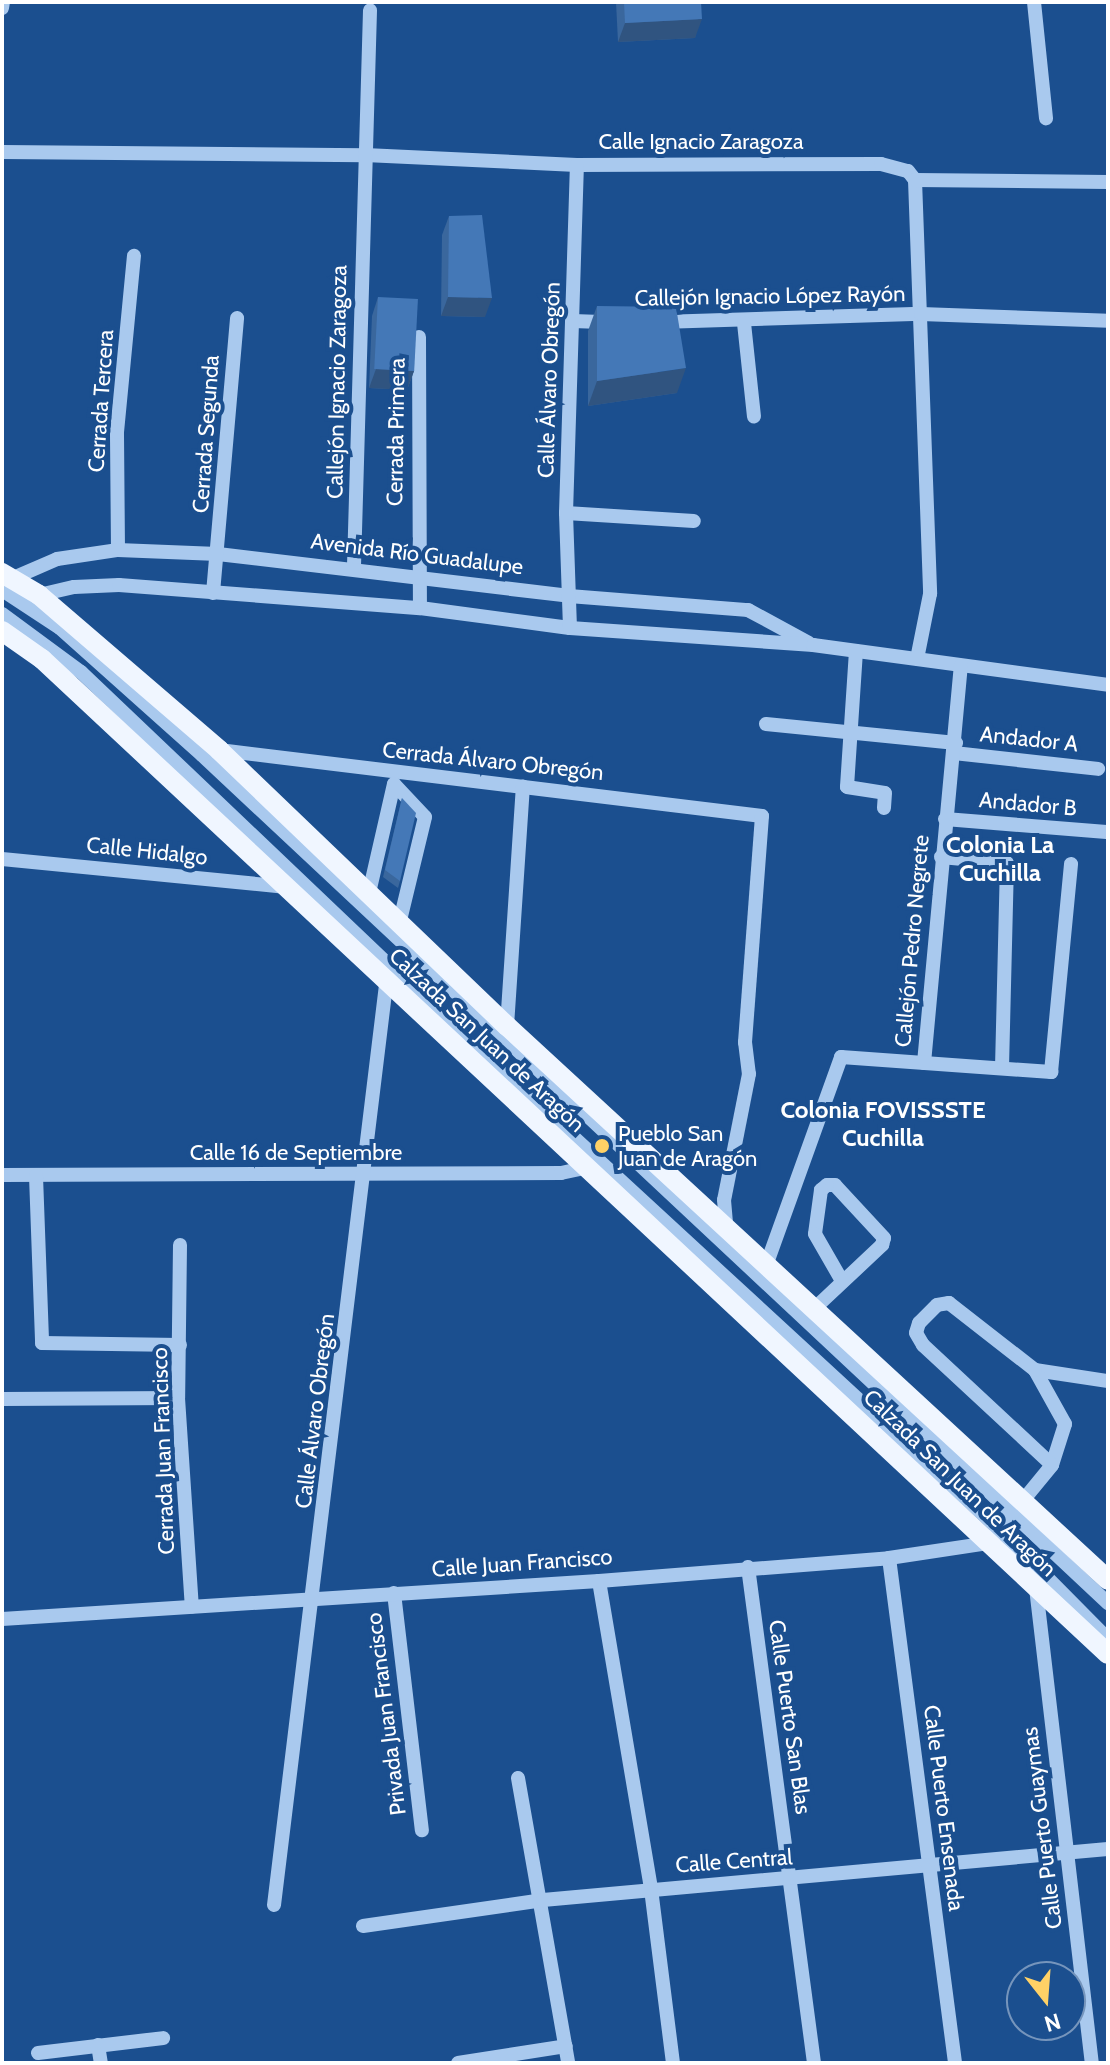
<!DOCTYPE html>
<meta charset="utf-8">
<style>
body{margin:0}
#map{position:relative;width:1110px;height:2065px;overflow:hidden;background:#1b4f8f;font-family:Cabin,sans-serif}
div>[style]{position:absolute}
.minor>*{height:14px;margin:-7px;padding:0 7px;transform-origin:7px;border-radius:7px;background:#a9c9ee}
.major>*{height:20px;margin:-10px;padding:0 10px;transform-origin:10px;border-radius:10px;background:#f0f6ff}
.wall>*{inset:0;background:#3a679d}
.shaded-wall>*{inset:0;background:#305480}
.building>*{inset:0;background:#4478b7;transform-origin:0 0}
.dots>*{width:22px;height:22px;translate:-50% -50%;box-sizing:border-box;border:4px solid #1b4f8f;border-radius:50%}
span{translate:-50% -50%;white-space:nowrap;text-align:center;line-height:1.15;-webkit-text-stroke:8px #1b4f8f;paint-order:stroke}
.street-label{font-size:22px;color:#fff}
.poi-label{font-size:22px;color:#fff}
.left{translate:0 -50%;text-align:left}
.neighbourhood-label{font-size:24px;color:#fff;font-weight:700}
.frame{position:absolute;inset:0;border:4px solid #fff;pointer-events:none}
.north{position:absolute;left:1006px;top:1961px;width:80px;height:80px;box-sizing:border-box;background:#1b4f8f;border:2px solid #7695bc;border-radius:50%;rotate:163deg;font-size:22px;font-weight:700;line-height:32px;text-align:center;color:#fff}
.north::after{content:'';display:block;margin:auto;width:28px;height:36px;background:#ffd166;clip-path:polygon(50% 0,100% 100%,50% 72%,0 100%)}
</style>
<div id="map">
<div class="minor">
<i style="left:1034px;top:2px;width:117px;rotate:84.1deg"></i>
<i style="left:2px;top:8px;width:6px;rotate:-81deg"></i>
<i style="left:2px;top:152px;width:363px;rotate:0.5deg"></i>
<i style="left:365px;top:155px;width:212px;rotate:2.7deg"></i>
<i style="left:577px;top:165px;width:304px;rotate:-0.2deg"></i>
<i style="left:881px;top:164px;width:28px;rotate:15deg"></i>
<i style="left:908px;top:171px;width:11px;rotate:52deg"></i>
<i style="left:915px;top:180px;width:414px;rotate:87.9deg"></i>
<i style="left:930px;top:594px;width:66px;rotate:101.3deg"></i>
<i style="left:915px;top:180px;width:193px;rotate:0.6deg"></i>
<i style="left:573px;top:321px;width:35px;rotate:2deg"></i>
<i style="left:661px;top:322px;width:260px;rotate:-1.8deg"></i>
<i style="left:921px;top:314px;width:187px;rotate:2.1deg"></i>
<i style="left:744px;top:323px;width:94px;rotate:83.9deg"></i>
<i style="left:419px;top:337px;width:271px;rotate:89.8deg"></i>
<i style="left:566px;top:513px;width:128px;rotate:3.6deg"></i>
<i style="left:118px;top:550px;width:118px;rotate:-90.5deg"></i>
<i style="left:117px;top:432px;width:177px;rotate:-84.5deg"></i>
<i style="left:354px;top:566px;width:556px;rotate:-88.35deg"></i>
<i style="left:11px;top:579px;width:50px;rotate:-23.5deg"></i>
<i style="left:57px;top:559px;width:62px;rotate:-8.4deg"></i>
<i style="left:118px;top:550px;width:100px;rotate:2.3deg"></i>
<i style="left:218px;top:554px;width:354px;rotate:6.8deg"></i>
<i style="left:569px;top:596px;width:180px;rotate:4.5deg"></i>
<i style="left:748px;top:610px;width:69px;rotate:28.4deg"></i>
<i style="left:2px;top:590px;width:69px;rotate:33.2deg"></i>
<i style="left:60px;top:628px;width:191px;rotate:41.8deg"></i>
<i style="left:202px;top:755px;width:1241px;rotate:43.11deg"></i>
<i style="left:213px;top:593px;width:276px;rotate:-85deg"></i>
<i style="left:39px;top:595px;width:36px;rotate:-13deg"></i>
<i style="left:74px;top:587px;width:45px;rotate:-2.5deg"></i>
<i style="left:119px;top:585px;width:302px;rotate:4.4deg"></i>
<i style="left:420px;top:608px;width:151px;rotate:7.6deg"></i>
<i style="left:570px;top:628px;width:244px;rotate:4deg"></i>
<i style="left:813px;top:645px;width:298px;rotate:7.7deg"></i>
<i style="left:2px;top:614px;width:98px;rotate:36.3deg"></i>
<i style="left:81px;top:672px;width:499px;rotate:43.6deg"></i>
<i style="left:442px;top:1016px;width:759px;rotate:42.65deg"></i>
<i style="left:1000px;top:1530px;width:153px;rotate:45.3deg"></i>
<i style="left:570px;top:628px;width:115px;rotate:-92deg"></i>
<i style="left:566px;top:513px;width:348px;rotate:-88.2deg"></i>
<i style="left:856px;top:651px;width:136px;rotate:93.8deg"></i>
<i style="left:847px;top:787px;width:38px;rotate:9deg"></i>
<i style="left:885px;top:793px;width:15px;rotate:94deg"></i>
<i style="left:766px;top:724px;width:191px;rotate:5.7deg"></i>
<i style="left:219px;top:750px;width:547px;rotate:6.93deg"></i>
<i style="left:762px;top:816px;width:227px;rotate:94.3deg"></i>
<i style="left:745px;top:1042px;width:32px;rotate:83deg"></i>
<i style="left:749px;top:1074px;width:128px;rotate:101.2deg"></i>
<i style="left:724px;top:1200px;width:24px;rotate:85deg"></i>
<i style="left:954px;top:753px;width:145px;rotate:6.3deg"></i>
<i style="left:945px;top:819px;width:162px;rotate:4.6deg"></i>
<i style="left:941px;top:857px;width:66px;rotate:5.2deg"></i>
<i style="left:1007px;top:863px;width:205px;rotate:91.4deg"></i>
<i style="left:2px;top:859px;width:286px;rotate:5.6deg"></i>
<i style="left:369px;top:893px;width:112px;rotate:-77.1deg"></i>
<i style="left:394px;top:784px;width:45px;rotate:46.8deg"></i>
<i style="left:425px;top:817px;width:115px;rotate:103.6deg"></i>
<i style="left:507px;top:1026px;width:240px;rotate:-86.2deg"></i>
<i style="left:924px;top:1063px;width:399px;rotate:-84.7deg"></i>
<i style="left:2px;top:1175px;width:559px;rotate:-0.2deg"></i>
<i style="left:561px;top:1173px;width:29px;rotate:-12deg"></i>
<i style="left:36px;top:1176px;width:167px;rotate:87.9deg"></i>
<i style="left:42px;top:1343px;width:138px;rotate:0.8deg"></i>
<i style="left:180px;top:1245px;width:153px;rotate:90.7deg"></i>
<i style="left:178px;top:1398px;width:209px;rotate:86.2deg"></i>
<i style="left:767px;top:1263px;width:219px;rotate:-70.2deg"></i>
<i style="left:841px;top:1057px;width:211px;rotate:4.1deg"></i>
<i style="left:1051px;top:1072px;width:209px;rotate:-84.5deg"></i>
<i style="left:816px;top:1307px;width:91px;rotate:-43.2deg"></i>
<i style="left:882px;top:1245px;width:7px;rotate:-74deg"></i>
<i style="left:884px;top:1238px;width:72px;rotate:-132.8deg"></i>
<i style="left:835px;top:1185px;width:8px;rotate:180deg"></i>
<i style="left:827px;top:1185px;width:8px;rotate:140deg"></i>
<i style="left:821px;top:1190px;width:44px;rotate:97.8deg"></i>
<i style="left:815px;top:1234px;width:54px;rotate:60.1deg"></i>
<i style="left:1035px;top:1370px;width:74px;rotate:8.6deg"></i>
<i style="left:2px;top:1399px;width:176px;rotate:-0.3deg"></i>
<i style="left:889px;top:1558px;width:509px;rotate:82.55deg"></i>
<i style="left:748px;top:1567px;width:500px;rotate:82.42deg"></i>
<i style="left:599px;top:1581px;width:312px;rotate:80.4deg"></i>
<i style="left:651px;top:1889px;width:175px;rotate:82.8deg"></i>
<i style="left:1036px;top:1588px;width:478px;rotate:83.3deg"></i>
<i style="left:394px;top:1593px;width:239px;rotate:83.3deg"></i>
<i style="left:2px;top:1619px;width:598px;rotate:-3.64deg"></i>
<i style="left:599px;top:1581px;width:291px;rotate:-4.5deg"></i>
<i style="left:889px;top:1558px;width:100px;rotate:-8.6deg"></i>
<i style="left:988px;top:1543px;width:101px;rotate:-50.6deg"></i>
<i style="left:1052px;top:1465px;width:43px;rotate:-72.4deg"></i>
<i style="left:1065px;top:1424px;width:62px;rotate:-119.1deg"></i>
<i style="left:1035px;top:1370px;width:109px;rotate:-142.1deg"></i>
<i style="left:949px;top:1303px;width:12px;rotate:171deg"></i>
<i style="left:937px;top:1305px;width:25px;rotate:135deg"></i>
<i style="left:919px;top:1323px;width:10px;rotate:107deg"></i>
<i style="left:916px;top:1333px;width:14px;rotate:60deg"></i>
<i style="left:923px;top:1345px;width:176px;rotate:42.9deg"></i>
<i style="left:518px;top:1778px;width:289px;rotate:80deg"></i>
<i style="left:274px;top:1905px;width:936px;rotate:-83.06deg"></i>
<i style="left:363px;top:1926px;width:182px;rotate:-8.2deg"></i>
<i style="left:543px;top:1900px;width:567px;rotate:-5.16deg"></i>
<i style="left:98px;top:2045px;width:18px;rotate:81deg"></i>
<i style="left:38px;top:2053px;width:126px;rotate:-6.8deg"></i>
<i style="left:458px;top:2063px;width:109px;rotate:-8.9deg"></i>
</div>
<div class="major">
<i style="left:2px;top:573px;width:43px;rotate:30.7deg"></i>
<i style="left:39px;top:595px;width:238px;rotate:40.7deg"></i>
<i style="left:219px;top:750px;width:399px;rotate:43.8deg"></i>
<i style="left:507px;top:1026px;width:817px;rotate:42.67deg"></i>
<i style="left:2px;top:631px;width:49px;rotate:35deg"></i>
<i style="left:42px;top:659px;width:1458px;rotate:43.03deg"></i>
</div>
<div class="wall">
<i style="clip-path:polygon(616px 2px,701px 2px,695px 38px,618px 42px)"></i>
<i style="clip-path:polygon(449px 216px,485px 317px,441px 316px,442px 235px)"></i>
<i style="clip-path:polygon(378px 297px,414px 371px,407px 390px,369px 388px,372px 316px)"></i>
<i style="clip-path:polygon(597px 306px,677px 393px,588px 406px,588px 331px)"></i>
<i style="clip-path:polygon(402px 798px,400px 881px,398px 888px,383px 877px)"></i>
</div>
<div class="shaded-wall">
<i style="clip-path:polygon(702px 19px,695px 38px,618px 42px,625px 23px)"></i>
<i style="clip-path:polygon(448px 297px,492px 298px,485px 317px,441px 316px)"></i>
<i style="clip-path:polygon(686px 368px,677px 393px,588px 406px,597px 381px)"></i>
<i style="clip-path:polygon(376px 369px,414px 371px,407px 390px,369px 388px)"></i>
</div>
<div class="building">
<i style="clip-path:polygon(624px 2px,701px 2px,702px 19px,625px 23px)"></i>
<i style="clip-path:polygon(482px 215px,492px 298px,448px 297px,449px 216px)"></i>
<i style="left:378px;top:297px;width:40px;height:72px;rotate:3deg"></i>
<i style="clip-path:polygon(597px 306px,676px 307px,686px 368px,597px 381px)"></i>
<i style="clip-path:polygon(402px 798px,416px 813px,400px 881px,385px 870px)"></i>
</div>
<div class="dots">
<i style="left:602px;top:1146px;background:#ffd166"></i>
</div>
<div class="street-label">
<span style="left:701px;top:142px">Calle Ignacio Zaragoza</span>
<span style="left:770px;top:296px;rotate:-1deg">Callejón Ignacio López Rayón</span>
<span style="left:549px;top:380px;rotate:-88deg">Calle Álvaro Obregón</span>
<span style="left:337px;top:382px;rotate:-89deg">Callejón Ignacio Zaragoza</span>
<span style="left:101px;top:401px;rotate:-86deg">Cerrada Tercera</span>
<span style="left:396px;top:432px;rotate:-89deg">Cerrada Primera</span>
<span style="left:206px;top:434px;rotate:-86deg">Cerrada Segunda</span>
<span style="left:417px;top:554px;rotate:7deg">Avenida Río Guadalupe</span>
<span style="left:1029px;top:739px;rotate:6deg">Andador A</span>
<span style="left:493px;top:761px;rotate:6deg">Cerrada Álvaro Obregón</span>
<span style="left:1028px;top:804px;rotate:5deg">Andador B</span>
<span style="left:147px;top:851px;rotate:6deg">Calle Hidalgo</span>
<span style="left:912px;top:941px;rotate:-85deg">Callejón Pedro Negrete</span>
<span style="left:487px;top:1040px;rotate:43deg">Calzada San Juan de Aragón</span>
<span style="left:296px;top:1153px">Calle 16 de Septiembre</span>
<span style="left:315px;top:1411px;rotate:-83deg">Calle Álvaro Obregón</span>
<span style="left:163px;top:1451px;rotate:-92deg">Cerrada Juan Francisco</span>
<span style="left:960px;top:1483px;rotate:44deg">Calzada San Juan de Aragón</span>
<span style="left:522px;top:1563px;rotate:-4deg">Calle Juan Francisco</span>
<span style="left:386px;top:1714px;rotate:-97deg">Privada Juan Francisco</span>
<span style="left:790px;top:1717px;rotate:82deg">Calle Puerto San Blas</span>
<span style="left:944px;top:1808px;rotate:83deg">Calle Puerto Ensenada</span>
<span style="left:1042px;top:1828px;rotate:-97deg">Calle Puerto Guaymas</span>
<span style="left:734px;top:1861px;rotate:-4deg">Calle Central</span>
</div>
<div class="poi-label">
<span class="left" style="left:618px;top:1146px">Pueblo San<br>Juan de Aragón</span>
</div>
<div class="neighbourhood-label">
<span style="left:1000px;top:859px">Colonia La<br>Cuchilla</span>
<span style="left:883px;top:1124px">Colonia FOVISSSTE<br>Cuchilla</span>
</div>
<div class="frame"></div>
<div class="north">N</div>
</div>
